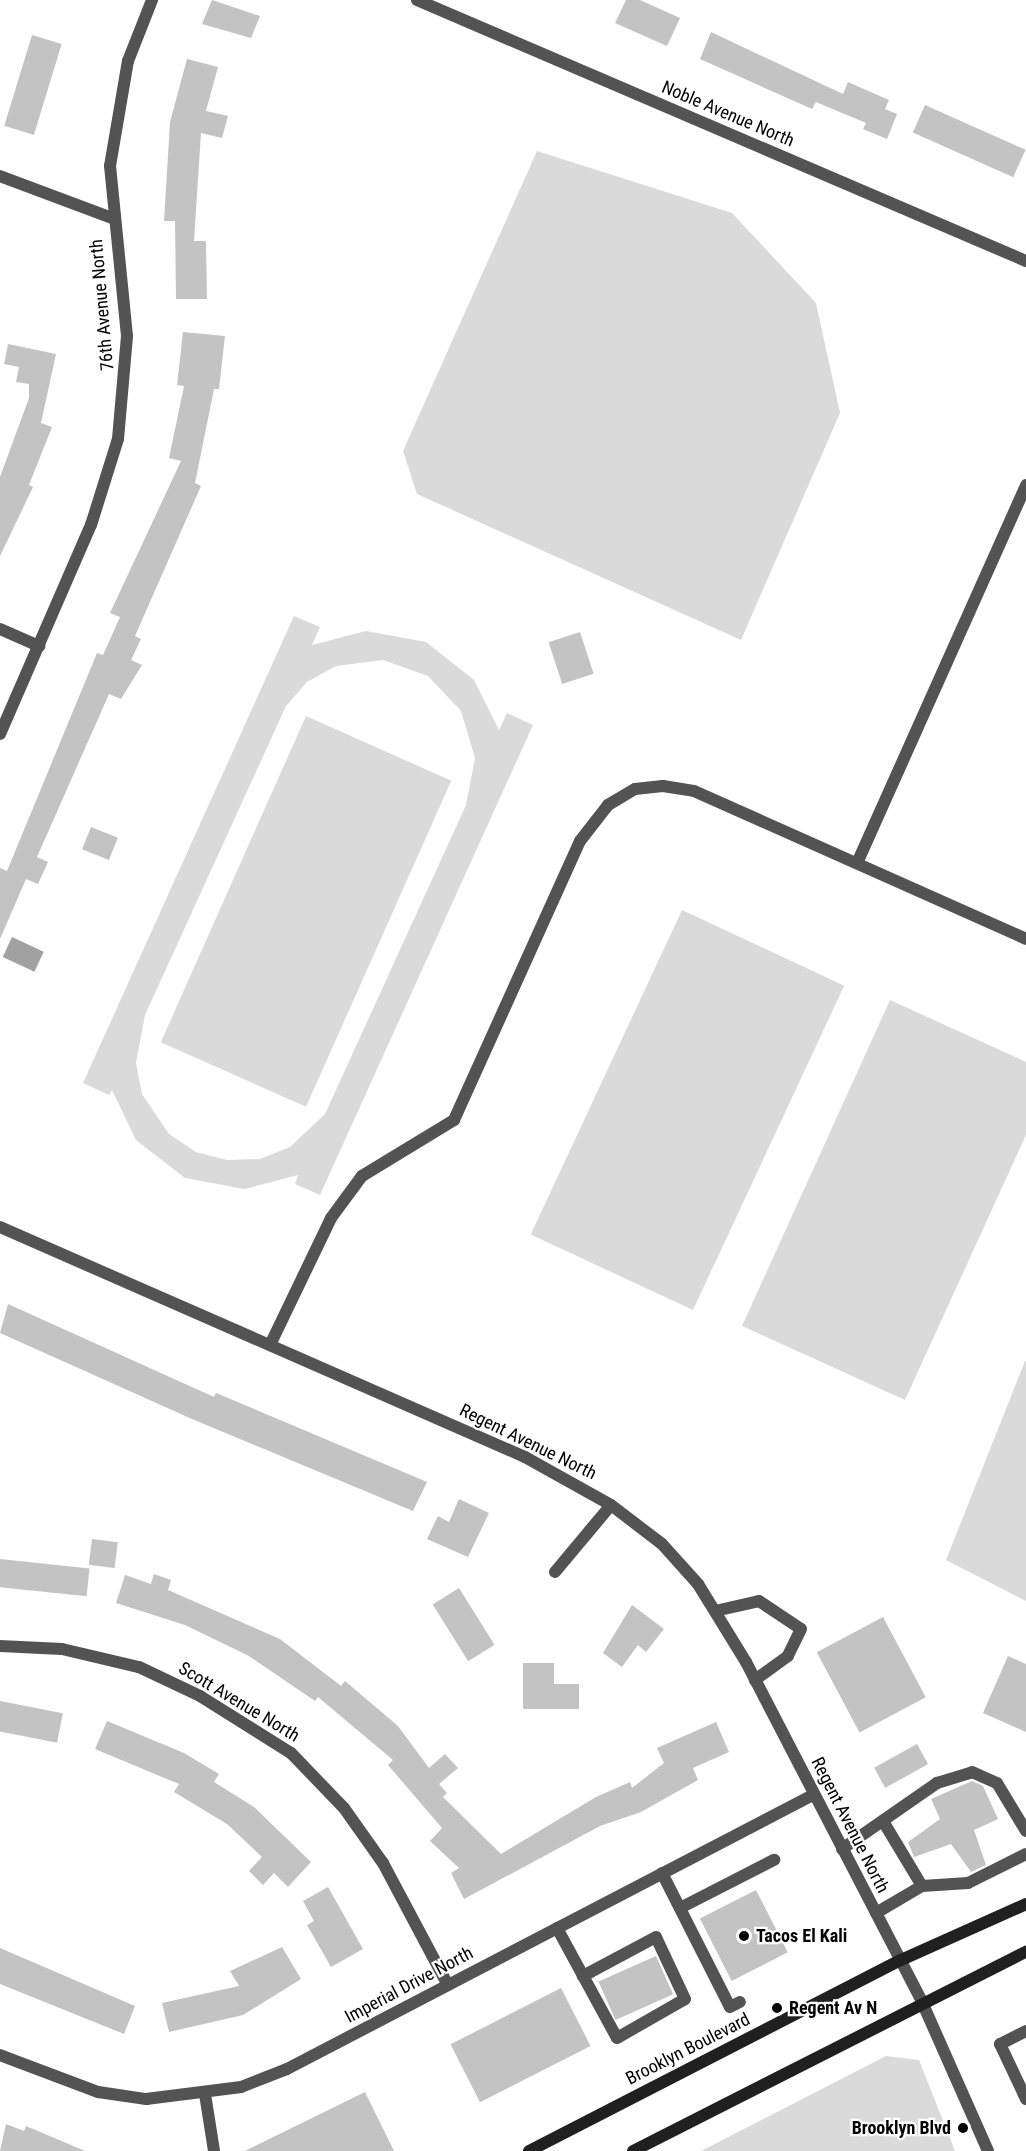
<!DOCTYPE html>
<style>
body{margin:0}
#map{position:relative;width:1026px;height:2151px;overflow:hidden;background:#fff;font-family:"Roboto Condensed",sans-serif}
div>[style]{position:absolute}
.green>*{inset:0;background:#dadada;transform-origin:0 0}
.water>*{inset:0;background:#a1a1a1;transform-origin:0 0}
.building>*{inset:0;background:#c3c3c3;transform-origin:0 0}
.service>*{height:12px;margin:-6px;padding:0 6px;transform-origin:6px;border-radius:6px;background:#535353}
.minor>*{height:12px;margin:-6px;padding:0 6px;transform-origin:6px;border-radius:6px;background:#535353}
.tertiary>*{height:12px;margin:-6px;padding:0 6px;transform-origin:6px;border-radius:6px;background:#535353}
.secondary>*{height:12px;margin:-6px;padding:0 6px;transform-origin:6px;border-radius:6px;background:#202020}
.dots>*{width:16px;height:16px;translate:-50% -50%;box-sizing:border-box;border:3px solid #fff;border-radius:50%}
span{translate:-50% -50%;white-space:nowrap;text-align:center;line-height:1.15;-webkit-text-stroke:4.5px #fff;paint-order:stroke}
.street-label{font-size:18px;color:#000}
.poi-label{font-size:18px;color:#000;font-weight:700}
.left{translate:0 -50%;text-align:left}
.right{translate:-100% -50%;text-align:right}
</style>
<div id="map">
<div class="green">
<i style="clip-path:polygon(537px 151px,732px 213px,816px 303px,840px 413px,741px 640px,417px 494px,403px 451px)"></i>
<i style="clip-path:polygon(evenodd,294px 616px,320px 627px,312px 645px,366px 631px,426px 642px,474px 680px,499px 730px,507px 713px,533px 725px,320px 1195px,295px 1184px,298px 1175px,245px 1189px,185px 1178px,136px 1140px,112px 1090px,109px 1095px,83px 1083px,294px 616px,383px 660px,428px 676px,461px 711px,475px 758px,466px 805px,325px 1114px,290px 1147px,260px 1159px,227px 1160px,196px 1152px,169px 1134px,142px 1094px,136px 1063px,145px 1015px,286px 706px,307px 682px,336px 666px,383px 660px)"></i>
<i style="left:306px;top:716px;width:159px;height:357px;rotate:24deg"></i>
<i style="left:682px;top:910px;width:179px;height:358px;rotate:25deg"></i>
<i style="clip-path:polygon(890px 1000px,1026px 1062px,1026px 1135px,905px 1400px,742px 1326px)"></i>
<i style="clip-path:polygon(1025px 1361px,1026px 1361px,1026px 1601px,946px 1560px)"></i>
<i style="clip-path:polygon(886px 2056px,919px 2060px,955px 2151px,701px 2151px)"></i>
</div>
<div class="water">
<i style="left:12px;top:937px;width:35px;height:22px;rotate:25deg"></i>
</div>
<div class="building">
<i style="clip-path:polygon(212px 0,260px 16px,251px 38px,202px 24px)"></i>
<i style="clip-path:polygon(626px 0,640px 0,680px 18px,667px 46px,615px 23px)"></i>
<i style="clip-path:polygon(711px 32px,843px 94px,848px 82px,889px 100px,885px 109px,897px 114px,887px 139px,863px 129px,866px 123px,816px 102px,812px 109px,700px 59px)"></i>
<i style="left:32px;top:35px;width:31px;height:95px;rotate:17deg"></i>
<i style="clip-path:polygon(187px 59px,218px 67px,206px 111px,228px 116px,222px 138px,201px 133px,194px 241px,206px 241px,207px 299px,176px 299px,175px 221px,164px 221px,170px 122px)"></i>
<i style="left:925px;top:105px;width:110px;height:30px;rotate:24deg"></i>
<i style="clip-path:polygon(183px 332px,225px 336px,219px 389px,214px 389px,195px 483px,201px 486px,135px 636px,141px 639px,131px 660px,142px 665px,121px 699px,109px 694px,37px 857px,48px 862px,38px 884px,26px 879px,0 939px,0 868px,7px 871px,97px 653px,103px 655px,120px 617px,110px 613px,181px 461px,169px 458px,184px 386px,177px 385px)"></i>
<i style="clip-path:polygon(8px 344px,56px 354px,41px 423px,52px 427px,29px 485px,33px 487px,0 556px,0 477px,29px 398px,29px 384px,16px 382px,19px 367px,4px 364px)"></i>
<i style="left:580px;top:632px;width:44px;height:33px;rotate:72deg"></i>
<i style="left:91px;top:827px;width:29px;height:24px;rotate:22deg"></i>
<i style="clip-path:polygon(8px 1304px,214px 1397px,216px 1393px,427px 1482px,413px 1511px,192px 1419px,0 1333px)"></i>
<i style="clip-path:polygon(459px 1499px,489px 1513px,468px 1557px,427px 1539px,438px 1516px,449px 1522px)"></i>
<i style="left:92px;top:1539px;width:26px;height:26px;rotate:7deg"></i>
<i style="left:0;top:1559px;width:90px;height:28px;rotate:6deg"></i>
<i style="clip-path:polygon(154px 1574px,171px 1580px,168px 1590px,280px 1639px,341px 1686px,345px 1681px,398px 1726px,429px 1768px,445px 1754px,458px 1768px,439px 1784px,447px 1793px,443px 1797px,501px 1854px,596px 1797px,630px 1782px,632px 1788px,664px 1763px,657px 1748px,716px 1722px,729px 1752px,693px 1768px,698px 1780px,641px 1812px,600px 1826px,464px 1899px,451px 1873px,459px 1868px,430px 1841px,442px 1828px,388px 1765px,393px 1760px,318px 1697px,315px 1701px,249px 1656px,185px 1625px,116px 1603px,125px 1575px,151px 1584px)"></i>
<i style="left:459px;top:1588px;width:67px;height:31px;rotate:58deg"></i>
<i style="clip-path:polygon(632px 1605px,664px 1629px,646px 1652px,638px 1645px,622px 1667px,603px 1653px)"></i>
<i style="left:883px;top:1617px;width:91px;height:75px;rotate:62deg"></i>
<i style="clip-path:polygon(1008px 1656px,1026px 1664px,1026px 1732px,983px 1713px)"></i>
<i style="clip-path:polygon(523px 1663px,554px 1663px,554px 1684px,579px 1684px,579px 1709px,523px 1709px)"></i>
<i style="left:0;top:1701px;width:64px;height:30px;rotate:11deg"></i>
<i style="clip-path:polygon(107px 1721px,184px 1753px,219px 1774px,214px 1782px,254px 1807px,311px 1862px,288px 1887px,274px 1873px,263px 1885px,249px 1871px,262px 1857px,227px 1824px,174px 1792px,179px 1784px,95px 1749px)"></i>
<i style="left:917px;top:1744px;width:23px;height:49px;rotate:61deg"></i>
<i style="clip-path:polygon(972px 1781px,983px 1786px,998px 1819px,974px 1830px,986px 1865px,971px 1872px,951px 1844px,914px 1857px,908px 1842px,940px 1819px,931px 1799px)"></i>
<i style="clip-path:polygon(328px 1887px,363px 1949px,331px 1967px,307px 1925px,314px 1921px,303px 1901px)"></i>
<i style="left:756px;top:1890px;width:70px;height:63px;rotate:63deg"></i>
<i style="clip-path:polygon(282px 1947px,301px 1979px,243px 2015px,169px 2032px,162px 2003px,239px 1986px,230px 1971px)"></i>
<i style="clip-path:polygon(0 1948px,135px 2006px,124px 2034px,0 1984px)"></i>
<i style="left:656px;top:1956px;width:42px;height:63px;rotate:66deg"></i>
<i style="left:561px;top:1988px;width:65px;height:124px;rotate:63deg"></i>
<i style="clip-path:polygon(365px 2092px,394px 2151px,245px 2151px)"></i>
<i style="clip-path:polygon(6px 2124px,24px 2131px,26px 2126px,85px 2151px,0 2151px)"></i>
</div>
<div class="service">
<i style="left:858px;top:861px;width:412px;rotate:-65.9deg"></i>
<i style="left:270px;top:1345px;width:141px;rotate:-64.3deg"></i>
<i style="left:331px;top:1218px;width:52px;rotate:-53.6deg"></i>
<i style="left:362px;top:1176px;width:108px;rotate:-31.3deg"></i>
<i style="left:454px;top:1120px;width:306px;rotate:-65.7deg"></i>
<i style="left:580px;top:841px;width:46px;rotate:-52.1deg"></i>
<i style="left:608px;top:805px;width:31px;rotate:-31deg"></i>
<i style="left:635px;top:789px;width:28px;rotate:-6deg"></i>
<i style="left:663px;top:786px;width:31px;rotate:9deg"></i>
<i style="left:694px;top:791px;width:363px;rotate:24deg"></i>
<i style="left:715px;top:1611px;width:45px;rotate:-12.8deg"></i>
<i style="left:759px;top:1601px;width:50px;rotate:33.7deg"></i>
<i style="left:801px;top:1629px;width:30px;rotate:116deg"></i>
<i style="left:788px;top:1656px;width:41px;rotate:144deg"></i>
<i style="left:842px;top:1849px;width:116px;rotate:-34.8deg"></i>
<i style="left:937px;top:1783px;width:37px;rotate:-17deg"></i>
<i style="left:972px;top:1772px;width:27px;rotate:24deg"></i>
<i style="left:997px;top:1783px;width:56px;rotate:58.9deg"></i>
<i style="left:662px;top:1873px;width:150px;rotate:63.1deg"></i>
<i style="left:730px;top:2007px;width:11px;rotate:-27deg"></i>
<i style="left:922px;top:1886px;width:46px;rotate:-3.7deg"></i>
<i style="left:968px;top:1883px;width:65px;rotate:-26.6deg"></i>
<i style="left:680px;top:1908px;width:106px;rotate:-27.1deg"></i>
<i style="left:876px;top:1913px;width:53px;rotate:-30.4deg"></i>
<i style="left:922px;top:1886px;width:76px;rotate:-121deg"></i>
<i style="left:557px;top:1928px;width:125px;rotate:61.4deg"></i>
<i style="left:617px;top:2038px;width:78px;rotate:-29.8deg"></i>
<i style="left:685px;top:1999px;width:68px;rotate:-115.1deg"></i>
<i style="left:656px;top:1937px;width:83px;rotate:151.9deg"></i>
<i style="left:1026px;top:2031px;width:29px;rotate:153deg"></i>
<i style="left:1000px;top:2044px;width:61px;rotate:64.7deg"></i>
<i style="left:205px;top:2094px;width:58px;rotate:81deg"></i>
</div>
<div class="minor">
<i style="left:0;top:176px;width:120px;rotate:20.6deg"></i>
<i style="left:0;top:629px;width:43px;rotate:23.6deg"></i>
<i style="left:0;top:734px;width:228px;rotate:-66.5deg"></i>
<i style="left:91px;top:525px;width:90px;rotate:-72.6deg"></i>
<i style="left:118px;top:439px;width:103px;rotate:-85deg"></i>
<i style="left:127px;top:336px;width:171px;rotate:-95.7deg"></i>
<i style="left:110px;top:166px;width:107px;rotate:-80.3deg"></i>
<i style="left:128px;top:61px;width:66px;rotate:-68.5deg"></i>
<i style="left:555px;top:1572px;width:87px;rotate:-50.1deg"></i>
<i style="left:0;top:1646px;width:62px;rotate:2.8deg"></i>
<i style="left:62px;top:1649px;width:79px;rotate:13.2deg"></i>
<i style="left:139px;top:1667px;width:68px;rotate:25.4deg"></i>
<i style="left:200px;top:1696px;width:107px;rotate:32.1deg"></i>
<i style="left:291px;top:1753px;width:76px;rotate:46.1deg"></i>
<i style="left:344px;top:1808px;width:67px;rotate:54.7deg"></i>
<i style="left:383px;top:1863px;width:138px;rotate:62deg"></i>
<i style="left:0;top:2055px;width:105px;rotate:20.7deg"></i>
<i style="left:98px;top:2092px;width:49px;rotate:8.3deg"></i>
<i style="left:146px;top:2099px;width:96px;rotate:-7.2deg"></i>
<i style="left:241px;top:2087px;width:49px;rotate:-21.4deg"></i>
<i style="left:287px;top:2069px;width:593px;rotate:-27.52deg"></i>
</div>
<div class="tertiary">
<i style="left:417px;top:0;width:663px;rotate:23.2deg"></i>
<i style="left:0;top:1227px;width:573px;rotate:23.66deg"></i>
<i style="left:525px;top:1457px;width:98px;rotate:29.2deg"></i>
<i style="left:611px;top:1505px;width:64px;rotate:37.4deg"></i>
<i style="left:662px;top:1544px;width:54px;rotate:48deg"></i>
<i style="left:698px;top:1584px;width:92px;rotate:58.4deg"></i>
<i style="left:746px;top:1662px;width:383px;rotate:62.6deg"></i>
<i style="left:922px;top:2002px;width:163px;rotate:66.1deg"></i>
</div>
<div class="secondary">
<i style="left:529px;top:2151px;width:418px;rotate:-27.2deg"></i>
<i style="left:901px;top:1960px;width:137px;rotate:-24.1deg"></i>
<i style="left:633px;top:2151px;width:441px;rotate:-26.9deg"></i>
</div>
<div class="dots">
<i style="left:744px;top:1936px;background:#000"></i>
<i style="left:777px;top:2008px;background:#000"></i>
<i style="left:963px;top:2128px;background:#000"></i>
</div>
<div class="street-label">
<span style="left:728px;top:114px;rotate:23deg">Noble Avenue North</span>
<span style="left:102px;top:305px;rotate:-95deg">76th Avenue North</span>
<span style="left:528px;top:1442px;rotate:26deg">Regent Avenue North</span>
<span style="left:239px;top:1702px;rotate:31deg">Scott Avenue North</span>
<span style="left:850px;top:1825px;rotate:63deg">Regent Avenue North</span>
<span style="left:409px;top:1985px;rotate:-28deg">Imperial Drive North</span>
<span style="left:688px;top:2049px;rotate:-27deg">Brooklyn Boulevard</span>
</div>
<div class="poi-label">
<span class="left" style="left:756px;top:1936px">Tacos El Kali</span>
<span class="left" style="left:789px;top:2008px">Regent Av N</span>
<span class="right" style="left:951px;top:2128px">Brooklyn Blvd</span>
</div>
</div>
